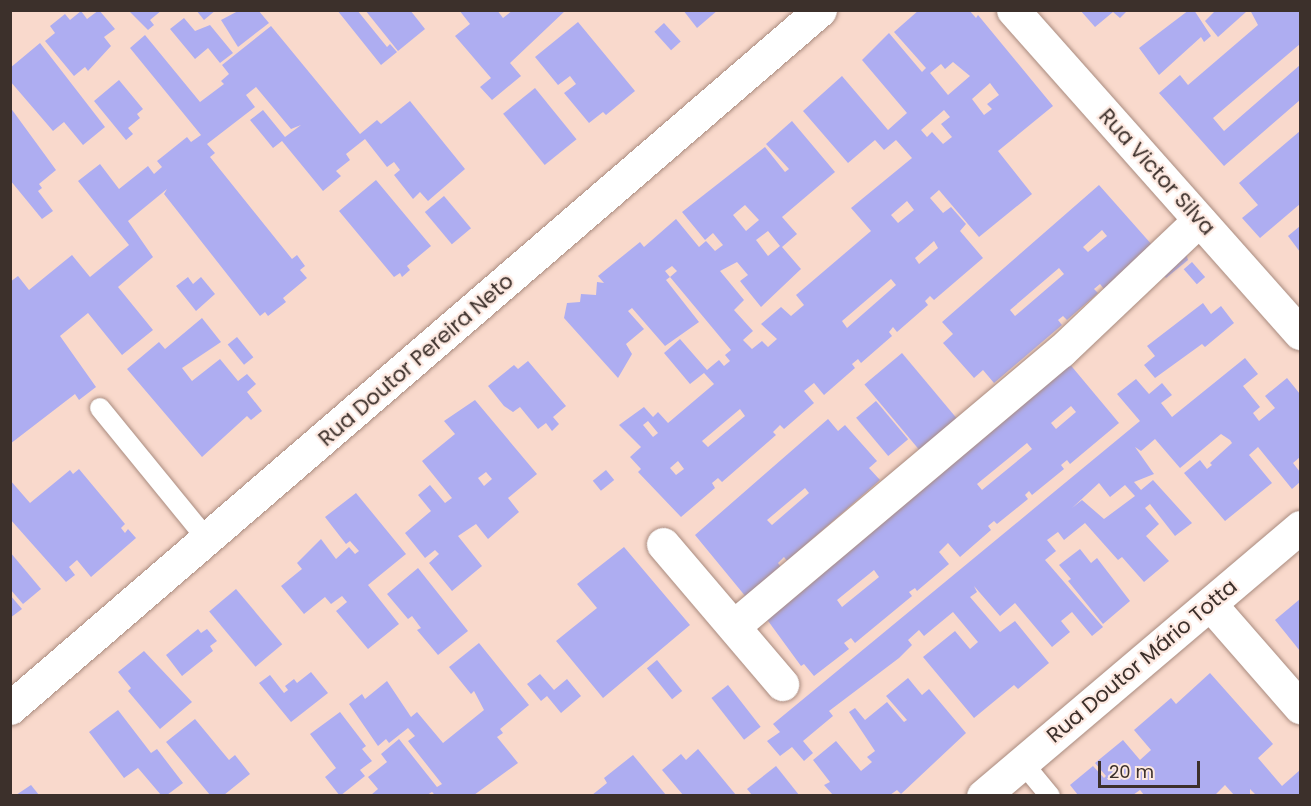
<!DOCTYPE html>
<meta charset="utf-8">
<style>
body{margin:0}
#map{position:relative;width:1311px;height:806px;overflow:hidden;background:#f9d9cc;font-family:Poppins,sans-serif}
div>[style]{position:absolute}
.building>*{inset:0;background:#aeadf1;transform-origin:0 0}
.roads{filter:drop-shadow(0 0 2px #a98b7f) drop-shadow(0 0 2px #a98b7f)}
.lane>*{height:20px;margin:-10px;padding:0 10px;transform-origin:10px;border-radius:10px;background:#fff}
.street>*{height:33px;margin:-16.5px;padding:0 16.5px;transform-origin:16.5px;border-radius:16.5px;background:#fff}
.secondary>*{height:33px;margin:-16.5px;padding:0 16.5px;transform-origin:16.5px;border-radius:16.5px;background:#fff}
span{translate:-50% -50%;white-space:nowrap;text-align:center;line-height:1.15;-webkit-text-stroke:4.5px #fde9e1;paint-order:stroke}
.street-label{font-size:21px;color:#3c302b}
.frame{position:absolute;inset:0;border:12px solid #3c302b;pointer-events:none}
.scale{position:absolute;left:1098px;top:761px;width:102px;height:27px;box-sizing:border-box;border:3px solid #3c302b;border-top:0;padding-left:8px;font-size:18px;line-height:21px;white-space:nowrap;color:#3c302b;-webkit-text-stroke:4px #fde9e1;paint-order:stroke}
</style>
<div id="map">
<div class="building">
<i style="clip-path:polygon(99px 10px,115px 29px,104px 37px,111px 46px,88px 71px,85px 67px,74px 76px,45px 41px,55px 33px,50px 26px,65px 14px,70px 20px,81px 11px,87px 19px)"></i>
<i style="clip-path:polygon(128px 10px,162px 10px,150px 20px,154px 25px,148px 30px)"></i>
<i style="clip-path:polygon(196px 10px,216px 10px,204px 20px)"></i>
<i style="clip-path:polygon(240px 10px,258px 10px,269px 23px,238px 47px,221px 20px)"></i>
<i style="clip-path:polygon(337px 10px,357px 10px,387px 47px,390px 44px,397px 52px,381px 65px)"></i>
<i style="clip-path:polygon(365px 10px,410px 10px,425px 29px,398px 51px)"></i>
<i style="clip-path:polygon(459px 10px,497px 10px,503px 18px,513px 10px,566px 10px,510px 63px,521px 76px,492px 100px,480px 87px,491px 78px,455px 36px,470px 24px)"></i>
<i style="clip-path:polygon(683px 10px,718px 10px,697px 28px)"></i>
<i style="clip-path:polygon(evenodd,919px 10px,969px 10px,976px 18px,978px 15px,1053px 106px,998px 151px,1032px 194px,979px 237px,939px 190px,930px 198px,943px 213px,951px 207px,966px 224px,960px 231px,983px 258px,934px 300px,930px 296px,925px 301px,928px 305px,897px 332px,893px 327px,889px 332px,892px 336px,861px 363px,858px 359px,852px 364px,855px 368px,824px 395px,814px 383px,804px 391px,814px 403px,784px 429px,780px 425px,773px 432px,776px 435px,722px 482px,718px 478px,712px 483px,715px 488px,681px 517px,638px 472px,641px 469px,630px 457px,641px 447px,619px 425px,644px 407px,653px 417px,658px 412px,668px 423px,714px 384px,704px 373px,690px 384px,664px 353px,680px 339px,707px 370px,719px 360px,724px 366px,730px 361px,725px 355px,731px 350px,670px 277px,677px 271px,672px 266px,665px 271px,670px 277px,666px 280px,699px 322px,665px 346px,632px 308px,628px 311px,644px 329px,626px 344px,632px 354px,618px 378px,564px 318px,567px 303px,580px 302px,581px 294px,596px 295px,597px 282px,604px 283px,598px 276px,640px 242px,644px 247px,676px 219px,699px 247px,706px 241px,715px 251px,723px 245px,713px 233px,705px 240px,682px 212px,765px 147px,785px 172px,789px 169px,766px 144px,792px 121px,835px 172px,782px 217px,797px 234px,782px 247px,801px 269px,761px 307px,740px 281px,748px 275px,737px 262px,720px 271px,744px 300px,734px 310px,753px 331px,743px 340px,752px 349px,762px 341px,768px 347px,777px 339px,761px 324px,781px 307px,791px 316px,804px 305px,796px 295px,871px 231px,851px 208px,912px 158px,896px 140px,884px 150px,875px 140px,848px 163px,803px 111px,842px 76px,888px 130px,907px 113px,862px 60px,889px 33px,922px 72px,926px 68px,894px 32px,919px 10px,953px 62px,970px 76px,948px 95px,930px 73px,941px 64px,945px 69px,953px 62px,919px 10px,990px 83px,999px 95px,987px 104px,992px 109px,984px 115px,972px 99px,990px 83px,919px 10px,944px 110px,950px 117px,941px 124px,952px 137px,943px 144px,932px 132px,927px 137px,921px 130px,944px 110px,919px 10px,907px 201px,914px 210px,898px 223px,891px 215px,907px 201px,919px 10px,745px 205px,759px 220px,746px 231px,733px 215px,745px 205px,919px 10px,768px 231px,780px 246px,768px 256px,756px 240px,768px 231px,919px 10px,934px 241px,938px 248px,919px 264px,915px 258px,934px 241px,919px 10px,891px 279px,896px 285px,847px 328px,842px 321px,891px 279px,919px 10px,740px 409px,745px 416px,708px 447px,702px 441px,740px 409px,919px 10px,648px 421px,658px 433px,653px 437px,643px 425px,648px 421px,919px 10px,678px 461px,684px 469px,676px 475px,670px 468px,678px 461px)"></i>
<i style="clip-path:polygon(1080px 10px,1128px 10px,1120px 18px,1113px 12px,1095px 27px)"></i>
<i style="clip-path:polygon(1189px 10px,1194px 10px,1211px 36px,1204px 42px,1201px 37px,1159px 75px,1139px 48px)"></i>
<i style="clip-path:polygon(1216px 10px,1244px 10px,1246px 12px,1218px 37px,1205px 21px)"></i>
<i style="clip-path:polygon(1250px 10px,1300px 10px,1300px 44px,1213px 118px,1224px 131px,1300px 65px,1300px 100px,1224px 166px,1159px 93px,1180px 75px,1188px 85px,1258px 25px)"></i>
<i style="clip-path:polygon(184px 18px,195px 31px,210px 25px,233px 53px,220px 63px,208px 48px,195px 59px,170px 29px)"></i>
<i style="clip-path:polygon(578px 22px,635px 91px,606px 115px,603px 112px,589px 123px,564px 93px,576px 84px,570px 76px,558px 85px,535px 57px)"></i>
<i style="left:664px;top:23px;width:25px;height:13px;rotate:48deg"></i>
<i style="clip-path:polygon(271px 26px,360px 134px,377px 120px,381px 124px,410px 101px,465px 169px,428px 201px,420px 192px,413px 199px,394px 175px,400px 170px,394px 162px,387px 167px,365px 139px,346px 154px,350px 160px,336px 171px,341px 176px,323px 191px,282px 141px,273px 148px,250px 120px,263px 110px,285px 137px,301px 125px,291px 129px,256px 87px,246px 95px,255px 107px,207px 144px,215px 153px,210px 157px,292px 259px,297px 255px,305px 266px,300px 270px,307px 278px,283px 298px,286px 302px,268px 316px,265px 312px,260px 316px,164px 194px,167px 189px,128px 221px,153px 257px,118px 287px,153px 330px,122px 355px,88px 313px,60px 336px,96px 387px,79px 400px,75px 394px,10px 444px,10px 282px,18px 276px,29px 290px,72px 255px,90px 277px,129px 245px,78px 181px,100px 164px,119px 189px,148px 166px,154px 174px,162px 167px,157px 161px,187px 137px,191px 142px,201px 135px,130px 48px,145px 35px,200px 102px,224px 84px,221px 81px,229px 74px,222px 65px)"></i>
<i style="clip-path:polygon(40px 43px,105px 127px,83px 145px,64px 122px,53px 131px,10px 81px,10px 68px)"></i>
<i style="clip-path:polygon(119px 80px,143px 109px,137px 114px,140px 118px,128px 128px,133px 134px,126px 140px,94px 101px)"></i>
<i style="left:535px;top:88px;width:66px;height:41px;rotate:51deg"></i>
<i style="clip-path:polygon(10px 107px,56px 170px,39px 184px,42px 188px,38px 191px,53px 211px,42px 219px,10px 180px)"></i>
<i style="clip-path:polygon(1300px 131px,1300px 204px,1260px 238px,1242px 218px,1258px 205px,1239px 183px)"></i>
<i style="clip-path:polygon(376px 180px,431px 246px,407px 266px,410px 270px,402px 277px,400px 273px,394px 277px,339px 211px)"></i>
<i style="clip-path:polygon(evenodd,1099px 185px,1153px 246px,1104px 289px,1100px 284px,1094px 289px,1098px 293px,1067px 320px,1063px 316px,1058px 320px,1062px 325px,994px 383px,983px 370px,974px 378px,943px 343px,953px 334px,942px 322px,1099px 185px,1102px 230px,1107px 236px,1088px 252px,1083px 247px,1102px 230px,1099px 185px,1059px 268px,1064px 274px,1015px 316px,1010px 310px,1059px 268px)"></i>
<i style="left:444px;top:196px;width:42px;height:25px;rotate:50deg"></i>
<i style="clip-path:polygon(1300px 226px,1300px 252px,1288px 236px)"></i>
<i style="clip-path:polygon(1185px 251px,1188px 260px,1166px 278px,1157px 268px)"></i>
<i style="left:1192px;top:262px;width:20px;height:11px;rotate:49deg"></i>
<i style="clip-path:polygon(188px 277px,193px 284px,201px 277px,215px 294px,196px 311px,176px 286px)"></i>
<i style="clip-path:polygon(1203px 303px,1211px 314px,1221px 306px,1234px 323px,1205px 347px,1202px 344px,1155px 378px,1144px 365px,1155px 356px,1147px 346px)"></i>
<i style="clip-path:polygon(202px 318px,221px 342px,182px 368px,192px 381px,220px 359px,238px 381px,247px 374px,256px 384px,247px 392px,262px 411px,251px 420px,247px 416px,202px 457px,127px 369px,159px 342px,165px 349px)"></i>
<i style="left:237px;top:337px;width:26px;height:12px;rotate:51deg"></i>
<i style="left:902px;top:353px;width:86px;height:49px;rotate:50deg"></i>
<i style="clip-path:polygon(evenodd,1245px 358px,1258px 374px,1243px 386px,1260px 407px,1253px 413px,1259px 421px,1275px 408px,1265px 396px,1287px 378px,1300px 394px,1300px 457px,1293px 463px,1300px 472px,1300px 482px,1292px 489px,1258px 447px,1249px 455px,1272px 483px,1225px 521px,1184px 473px,1200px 460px,1207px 469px,1212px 465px,1210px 463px,1232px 443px,1230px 440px,1221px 434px,1180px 468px,1155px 439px,1141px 451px,1135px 447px,1154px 474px,1134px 482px,1141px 490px,1153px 480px,1192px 523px,1175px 536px,1150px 504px,1145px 508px,1159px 524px,1146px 536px,1169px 561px,1144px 582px,1122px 557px,1118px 560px,1085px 523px,1064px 540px,1058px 532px,1047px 540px,1056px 551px,1045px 560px,1103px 627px,1092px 636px,1072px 612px,1061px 621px,1070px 632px,1052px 647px,1015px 603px,1000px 616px,974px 586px,977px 592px,970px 597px,1000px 632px,1015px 621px,1049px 663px,1018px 689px,1014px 685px,974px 718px,923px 657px,955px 631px,970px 649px,978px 642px,953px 612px,924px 636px,919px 630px,908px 640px,912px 645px,899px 658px,829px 711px,833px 716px,803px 741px,813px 753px,804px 761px,792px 747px,780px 756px,767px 741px,780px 732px,773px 724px,1140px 421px,1117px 394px,1136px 379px,1149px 394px,1162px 383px,1172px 395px,1161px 403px,1172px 417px,1245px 358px,1099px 483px,1110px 497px,1125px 485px,1135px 496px,1104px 519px,1082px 500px,1072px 508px,1099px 483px)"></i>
<i style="clip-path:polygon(528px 361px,566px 406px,553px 417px,559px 424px,552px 431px,546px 423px,538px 429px,520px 407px,513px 412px,504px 406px,488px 386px,514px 365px,518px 369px)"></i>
<i style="clip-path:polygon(evenodd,1068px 362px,1119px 423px,1070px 464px,1067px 460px,1061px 465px,1064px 469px,1032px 495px,1029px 491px,1025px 495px,1028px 499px,997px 524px,994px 521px,988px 526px,991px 530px,960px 557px,948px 543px,939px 552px,949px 564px,917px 591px,915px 588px,909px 592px,912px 596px,855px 643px,851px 638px,844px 643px,849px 649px,814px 676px,804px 664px,801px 666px,763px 614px,1068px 362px,1071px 406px,1076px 412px,1056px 429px,1051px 423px,1071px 406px,1068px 362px,1027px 443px,1032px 449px,982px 490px,977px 484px,1027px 443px,1068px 362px,874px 570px,879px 577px,842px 607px,837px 600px,874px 570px)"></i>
<i style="clip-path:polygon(evenodd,475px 400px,537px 474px,508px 498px,519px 512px,488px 539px,476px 524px,458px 536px,482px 566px,452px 591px,429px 563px,439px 554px,435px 550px,425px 558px,405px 533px,431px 511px,418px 495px,430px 485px,445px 503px,452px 498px,422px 461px,455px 434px,444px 421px,475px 400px,486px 472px,492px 479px,484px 486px,478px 478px,486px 472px)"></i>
<i style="left:876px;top:401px;width:50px;height:26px;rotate:50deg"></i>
<i style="clip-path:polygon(evenodd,828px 419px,838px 431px,845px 425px,877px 461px,869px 468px,880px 480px,787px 561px,784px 557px,778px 563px,781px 567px,746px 597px,695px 535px,828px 419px,805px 488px,809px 493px,772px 525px,767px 520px,805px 488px)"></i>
<i style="clip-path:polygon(79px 469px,125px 524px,121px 528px,125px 533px,128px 529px,136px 538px,91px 577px,77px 560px,69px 567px,75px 575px,66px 582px,10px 519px,10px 480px,30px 503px,70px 470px,73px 474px)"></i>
<i style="left:606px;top:470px;width:13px;height:17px;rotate:51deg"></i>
<i style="clip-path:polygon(356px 493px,406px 554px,368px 585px,399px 624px,368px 649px,336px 611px,347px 602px,342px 596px,331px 604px,325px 597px,304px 614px,281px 586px,302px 569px,297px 563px,321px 539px,336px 559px,349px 547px,355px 554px,359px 551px,350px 541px,346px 544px,325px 517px)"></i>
<i style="clip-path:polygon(624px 547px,690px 625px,603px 698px,556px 641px,597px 608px,577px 584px)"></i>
<i style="clip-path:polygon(1080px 549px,1091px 563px,1097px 558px,1130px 601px,1103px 624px,1068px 581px,1071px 579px,1059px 565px)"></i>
<i style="clip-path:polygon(10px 552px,41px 589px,23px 604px,10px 589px)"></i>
<i style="clip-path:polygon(418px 568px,468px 631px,438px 655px,417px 630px,421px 628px,412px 616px,408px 619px,387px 594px)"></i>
<i style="left:236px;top:589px;width:72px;height:35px;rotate:50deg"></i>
<i style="clip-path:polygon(10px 595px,22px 609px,10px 618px)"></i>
<i style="clip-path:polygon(1300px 599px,1300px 651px,1275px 620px)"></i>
<i style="clip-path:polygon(198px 629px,201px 633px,207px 629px,217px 641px,210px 646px,213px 651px,182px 676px,166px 655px)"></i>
<i style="clip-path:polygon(479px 643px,529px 705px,500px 729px,503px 733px,497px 737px,518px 763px,474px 795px,435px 795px,432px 792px,427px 795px,371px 795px,378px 789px,368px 777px,387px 762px,381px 754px,399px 739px,437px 787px,442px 784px,408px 741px,415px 736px,408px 728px,389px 743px,386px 739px,378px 746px,349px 704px,362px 694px,365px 699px,387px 681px,411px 717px,417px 712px,443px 743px,484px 710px,474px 691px,471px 694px,449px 667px)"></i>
<i style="clip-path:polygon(144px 651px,192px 702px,160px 729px,128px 691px,131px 688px,118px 672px)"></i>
<i style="left:657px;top:660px;width:40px;height:13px;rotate:51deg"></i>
<i style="clip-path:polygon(311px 672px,328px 693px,291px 722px,259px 683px,270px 675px,284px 693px,288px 690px,285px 686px,294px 679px,297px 683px)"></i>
<i style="clip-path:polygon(1210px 673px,1273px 744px,1258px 758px,1282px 786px,1300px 770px,1300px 795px,1256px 795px,1250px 789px,1250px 795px,1234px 795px,1225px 785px,1215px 795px,1144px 795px,1140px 790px,1133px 795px,1078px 795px,1070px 785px,1093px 766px,1104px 778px,1106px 776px,1095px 763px,1123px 740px,1140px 760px,1151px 750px,1134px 730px,1171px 698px,1176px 704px)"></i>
<i style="clip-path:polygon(540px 674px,554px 690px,567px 679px,581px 696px,561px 713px,547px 696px,541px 701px,527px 684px)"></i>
<i style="clip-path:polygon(908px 678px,922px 695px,929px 689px,966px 733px,901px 794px,897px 790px,890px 795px,833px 795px,824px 785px,830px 782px,813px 760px,836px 741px,861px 771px,872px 762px,867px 757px,875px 751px,849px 712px,855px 708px,865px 720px,887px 702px,904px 722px,907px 720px,886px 696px)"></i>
<i style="left:728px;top:685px;width:53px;height:21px;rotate:52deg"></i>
<i style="clip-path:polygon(118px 710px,151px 753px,157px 749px,183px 783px,167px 795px,161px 795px,138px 768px,124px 778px,89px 732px)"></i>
<i style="clip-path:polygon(340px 712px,366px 746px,362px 749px,372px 761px,360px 770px,365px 776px,340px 796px,325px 777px,336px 768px,310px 734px)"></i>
<i style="clip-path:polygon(195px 719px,229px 760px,235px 755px,250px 774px,224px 795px,210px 795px,166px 742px)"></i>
<i style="clip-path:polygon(698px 749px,736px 795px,683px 795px,662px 770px,681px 754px,686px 760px)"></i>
<i style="clip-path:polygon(633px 755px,666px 795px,592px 795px,607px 783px,604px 778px)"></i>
<i style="clip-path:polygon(776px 766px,799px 795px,752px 795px,747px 789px)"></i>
<i style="clip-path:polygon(31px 785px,39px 795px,16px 795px)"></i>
</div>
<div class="roads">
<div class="lane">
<i style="left:100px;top:408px;width:169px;rotate:50.8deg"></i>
<i style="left:1022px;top:762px;width:44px;rotate:50.5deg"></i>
</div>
<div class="street">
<i style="left:1013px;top:10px;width:432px;rotate:48.4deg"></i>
<i style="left:663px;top:544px;width:184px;rotate:49.6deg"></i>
<i style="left:1210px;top:604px;width:137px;rotate:48.9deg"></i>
<i style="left:734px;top:626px;width:427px;rotate:-40.1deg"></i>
<i style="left:1061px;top:351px;width:190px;rotate:-43.5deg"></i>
</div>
<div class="secondary">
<i style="left:10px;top:708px;width:1069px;rotate:-40.75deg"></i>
<i style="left:983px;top:796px;width:416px;rotate:-40.3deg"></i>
</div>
</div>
<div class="street-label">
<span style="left:1157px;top:172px;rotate:48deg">Rua Victor Silva</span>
<span style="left:416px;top:360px;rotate:-41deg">Rua Doutor Pereira Neto</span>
<span style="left:1142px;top:661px;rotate:-40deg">Rua Doutor Mário Totta</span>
</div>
<div class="frame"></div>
<div class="scale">20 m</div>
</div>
